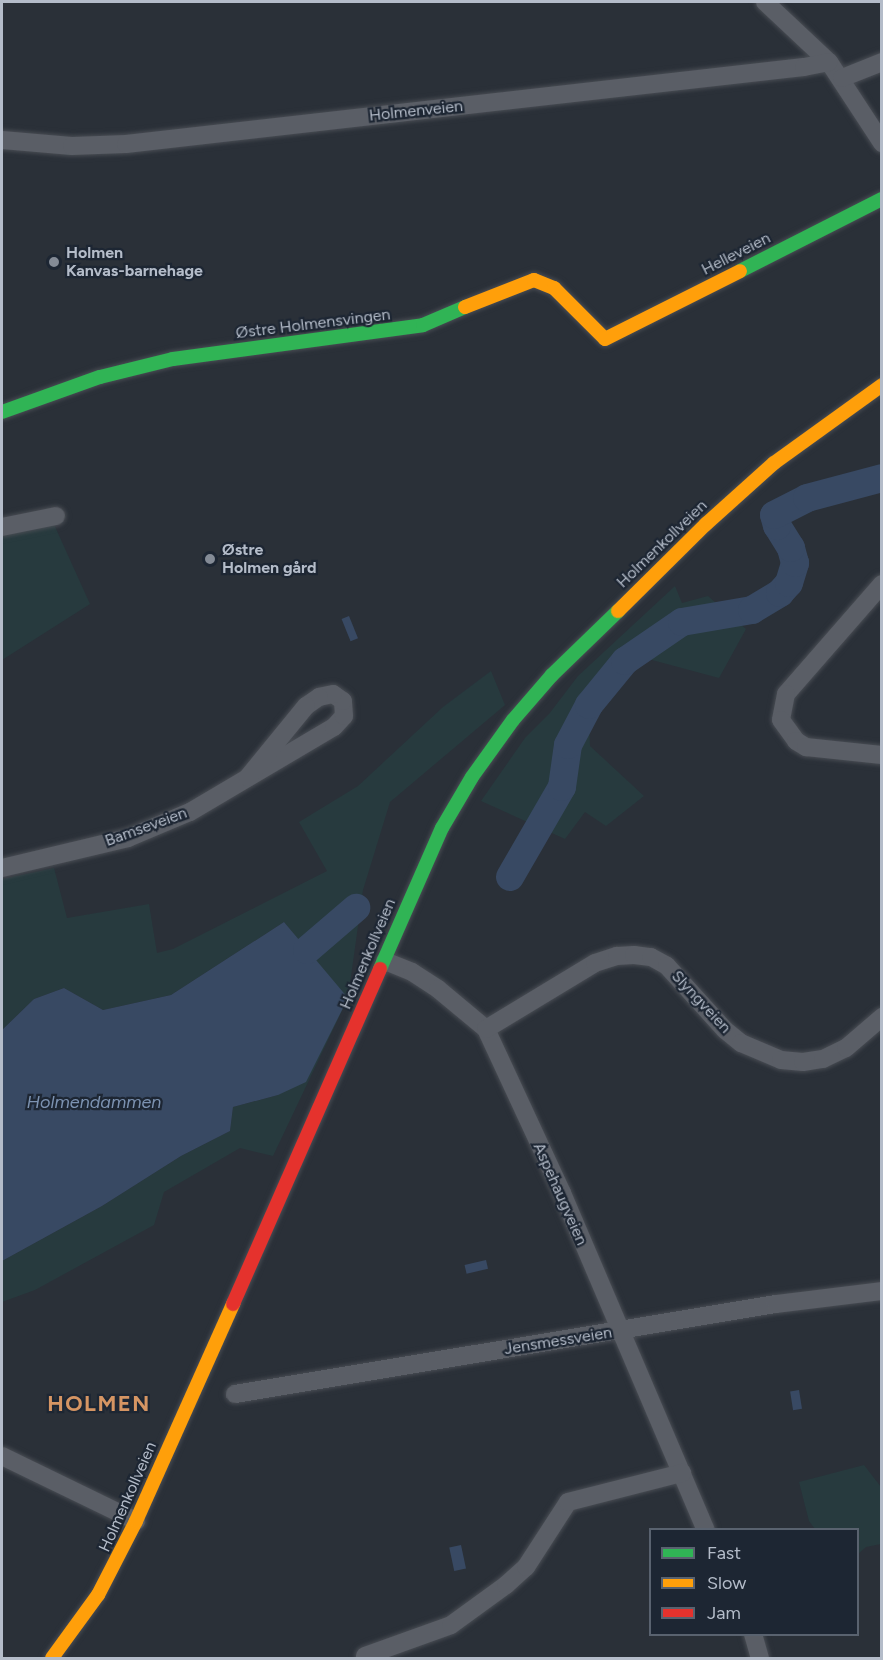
<!DOCTYPE html>
<meta charset="utf-8">
<style>
body{margin:0}
#map{position:relative;width:883px;height:1660px;overflow:hidden;background:#2a3038;font-family:Figtree,sans-serif}
div>[style]{position:absolute}
.green>*{inset:0;background:#273a3e}
.water>*{inset:0;background:#384963;transform-origin:0 0}
.river>*{height:28px;margin:-14px;padding:0 14px;transform-origin:14px;border-radius:14px;background:#384963}
.roads{filter:drop-shadow(0 0 2px #484c53) drop-shadow(0 0 2px #484c53)}
.street>*{height:18px;margin:-9px;padding:0 9px;transform-origin:9px;border-radius:9px;background:#5a5e66}
.fast>*{height:14px;margin:-7px;padding:0 7px;transform-origin:7px;border-radius:7px;background:#30b455}
.slow>*{height:14px;margin:-7px;padding:0 7px;transform-origin:7px;border-radius:7px;background:#ff9f0a}
.jam>*{height:14px;margin:-7px;padding:0 7px;transform-origin:7px;border-radius:7px;background:#e5322d}
.dots>*{width:16px;height:16px;translate:-50% -50%;box-sizing:border-box;border:3px solid #1d2633;border-radius:50%}
span{translate:-50% -50%;white-space:nowrap;text-align:center;line-height:1.15;-webkit-text-stroke:4.5px #1d2633;paint-order:stroke}
.street-label{font-size:16px;color:#b4bcc9}
.poi-label{font-size:16px;color:#b4bcc9;font-weight:700}
.left{translate:0 -50%;text-align:left}
.water-label{font-size:18px;color:#7c92b1;font-style:italic}
.district-label{font-size:22px;color:#d59563;font-weight:700;letter-spacing:1.5px}
.frame{position:absolute;inset:0;border:3px solid #b4bcc9;pointer-events:none}
.legend{position:absolute;left:649px;top:1528px;width:210px;height:108px;box-sizing:border-box;background:#1d2633;border:2px solid #59626f;margin:0;padding:8px 10px;list-style:none;font-size:18px;color:#b4bcc9}
.legend li{display:flex;align-items:center;gap:12px;height:30px}
.legend b{width:30px;border:2px solid #59626f}
</style>
<div id="map">
<div class="green">
<i style="clip-path:polygon(52px 520px,90px 604px,2px 660px,2px 530px)"></i>
<i style="clip-path:polygon(675px 586px,682px 603px,708px 596px,746px 629px,719px 678px,626px 653px,588px 693px,590px 746px,644px 796px,606px 826px,585px 812px,565px 839px,481px 801px,525px 738px,549px 714px,578px 676px)"></i>
<i style="clip-path:polygon(491px 671px,505px 705px,390px 802px,363px 890px,348px 998px,273px 1156px,240px 1148px,164px 1192px,154px 1225px,35px 1290px,2px 1302px,2px 1261px,102px 1206px,181px 1156px,230px 1131px,233px 1107px,278px 1095px,307px 950px,284px 922px,171px 995px,103px 1010px,64px 988px,34px 999px,2px 1030px,2px 879px,54px 868px,67px 918px,149px 904px,157px 953px,173px 949px,327px 871px,299px 822px,358px 786px,443px 707px)"></i>
<i style="clip-path:polygon(864px 1465px,881px 1487px,881px 1544px,866px 1547px,858px 1554px,858px 1530px,815px 1529px,809px 1521px,799px 1482px)"></i>
</div>
<div class="water">
<i style="left:349px;top:616px;width:24px;height:8px;rotate:68deg"></i>
<i style="clip-path:polygon(284px 922px,348px 998px,306px 1082px,278px 1095px,233px 1107px,230px 1131px,181px 1156px,102px 1206px,2px 1261px,2px 1030px,34px 999px,64px 988px,103px 1010px,171px 995px)"></i>
<i style="left:486px;top:1260px;width:9px;height:22px;rotate:77deg"></i>
<i style="left:799px;top:1390px;width:19px;height:9px;rotate:81deg"></i>
<i style="left:461px;top:1545px;width:24px;height:12px;rotate:78deg"></i>
</div>
<div class="river">
<i style="left:510px;top:877px;width:104px;rotate:-60deg"></i>
<i style="left:562px;top:787px;width:42px;rotate:-81.9deg"></i>
<i style="left:568px;top:745px;width:45px;rotate:-62.3deg"></i>
<i style="left:589px;top:705px;width:57px;rotate:-50.7deg"></i>
<i style="left:625px;top:661px;width:69px;rotate:-34.4deg"></i>
<i style="left:682px;top:622px;width:71px;rotate:-9.7deg"></i>
<i style="left:752px;top:610px;width:33px;rotate:-31deg"></i>
<i style="left:780px;top:593px;width:13px;rotate:-48deg"></i>
<i style="left:789px;top:583px;width:21px;rotate:-73deg"></i>
<i style="left:795px;top:563px;width:16px;rotate:-105deg"></i>
<i style="left:791px;top:548px;width:26px;rotate:-122deg"></i>
<i style="left:777px;top:526px;width:11px;rotate:-105deg"></i>
<i style="left:774px;top:515px;width:37px;rotate:-27deg"></i>
<i style="left:807px;top:498px;width:78px;rotate:-14.9deg"></i>
<i style="left:307px;top:950px;width:65px;rotate:-40.6deg"></i>
</div>
<div class="roads">
<div class="street">
<i style="left:765px;top:2px;width:88px;rotate:43.2deg"></i>
<i style="left:829px;top:62px;width:97px;rotate:56.8deg"></i>
<i style="left:842px;top:78px;width:43px;rotate:-21.8deg"></i>
<i style="left:2px;top:140px;width:70px;rotate:4.9deg"></i>
<i style="left:72px;top:146px;width:54px;rotate:-2.1deg"></i>
<i style="left:126px;top:144px;width:682px;rotate:-6.48deg"></i>
<i style="left:804px;top:67px;width:25px;rotate:-11deg"></i>
<i style="left:2px;top:527px;width:55px;rotate:-11.5deg"></i>
<i style="left:882px;top:584px;width:146px;rotate:131.1deg"></i>
<i style="left:786px;top:694px;width:26px;rotate:101deg"></i>
<i style="left:781px;top:720px;width:26px;rotate:54deg"></i>
<i style="left:796px;top:741px;width:12px;rotate:31deg"></i>
<i style="left:806px;top:747px;width:76px;rotate:6deg"></i>
<i style="left:2px;top:868px;width:130px;rotate:-13.4deg"></i>
<i style="left:128px;top:838px;width:67px;rotate:-22.8deg"></i>
<i style="left:190px;top:812px;width:167px;rotate:-30.6deg"></i>
<i style="left:334px;top:727px;width:15px;rotate:-48deg"></i>
<i style="left:344px;top:716px;width:15px;rotate:-94deg"></i>
<i style="left:343px;top:701px;width:12px;rotate:-145deg"></i>
<i style="left:333px;top:694px;width:14px;rotate:168deg"></i>
<i style="left:319px;top:697px;width:16px;rotate:145deg"></i>
<i style="left:306px;top:706px;width:92px;rotate:129.2deg"></i>
<i style="left:385px;top:961px;width:29px;rotate:22deg"></i>
<i style="left:412px;top:972px;width:31px;rotate:33deg"></i>
<i style="left:438px;top:989px;width:62px;rotate:39.8deg"></i>
<i style="left:486px;top:1029px;width:181px;rotate:65.1deg"></i>
<i style="left:562px;top:1193px;width:366px;rotate:66.9deg"></i>
<i style="left:486px;top:1029px;width:127px;rotate:-31.2deg"></i>
<i style="left:595px;top:963px;width:23px;rotate:-18deg"></i>
<i style="left:617px;top:956px;width:17px;rotate:-3deg"></i>
<i style="left:634px;top:955px;width:17px;rotate:7deg"></i>
<i style="left:651px;top:957px;width:18px;rotate:29deg"></i>
<i style="left:667px;top:966px;width:86px;rotate:47.8deg"></i>
<i style="left:725px;top:1030px;width:21px;rotate:39deg"></i>
<i style="left:741px;top:1043px;width:43px;rotate:23deg"></i>
<i style="left:781px;top:1060px;width:22px;rotate:5deg"></i>
<i style="left:803px;top:1062px;width:20px;rotate:-9deg"></i>
<i style="left:823px;top:1059px;width:25px;rotate:-26deg"></i>
<i style="left:846px;top:1048px;width:48px;rotate:-40.7deg"></i>
<i style="left:235px;top:1394px;width:548px;rotate:-9.45deg"></i>
<i style="left:776px;top:1304px;width:107px;rotate:-7deg"></i>
<i style="left:2px;top:1456px;width:149px;rotate:25.9deg"></i>
<i style="left:753px;top:1634px;width:25px;rotate:74deg"></i>
<i style="left:365px;top:1656px;width:91px;rotate:-19.8deg"></i>
<i style="left:451px;top:1625px;width:68px;rotate:-36deg"></i>
<i style="left:506px;top:1585px;width:27px;rotate:-42deg"></i>
<i style="left:526px;top:1567px;width:77px;rotate:-57.1deg"></i>
<i style="left:568px;top:1502px;width:118px;rotate:-14.3deg"></i>
</div>
<div class="fast">
<i style="left:740px;top:271px;width:159px;rotate:-26.9deg"></i>
<i style="left:2px;top:412px;width:104px;rotate:-19.7deg"></i>
<i style="left:100px;top:377px;width:75px;rotate:-13.9deg"></i>
<i style="left:173px;top:359px;width:252px;rotate:-7.7deg"></i>
<i style="left:423px;top:325px;width:46px;rotate:-23.2deg"></i>
<i style="left:380px;top:969px;width:154px;rotate:-66.3deg"></i>
<i style="left:442px;top:828px;width:59px;rotate:-59.5deg"></i>
<i style="left:472px;top:777px;width:70px;rotate:-54.3deg"></i>
<i style="left:513px;top:720px;width:60px;rotate:-49.1deg"></i>
<i style="left:552px;top:675px;width:92px;rotate:-44.1deg"></i>
</div>
<div class="slow">
<i style="left:465px;top:307px;width:74px;rotate:-21.4deg"></i>
<i style="left:534px;top:280px;width:22px;rotate:22deg"></i>
<i style="left:554px;top:288px;width:72px;rotate:45deg"></i>
<i style="left:605px;top:339px;width:151px;rotate:-26.7deg"></i>
<i style="left:618px;top:611px;width:124px;rotate:-44.7deg"></i>
<i style="left:706px;top:524px;width:91px;rotate:-41.9deg"></i>
<i style="left:774px;top:463px;width:133px;rotate:-35.8deg"></i>
<i style="left:52px;top:1658px;width:78px;rotate:-53.9deg"></i>
<i style="left:98px;top:1595px;width:83px;rotate:-62.8deg"></i>
<i style="left:136px;top:1521px;width:238px;rotate:-65.9deg"></i>
</div>
<div class="jam">
<i style="left:233px;top:1304px;width:366px;rotate:-66.3deg"></i>
</div>
</div>
<div class="dots">
<i style="left:54px;top:262px;background:#848b96"></i>
<i style="left:210px;top:559px;background:#848b96"></i>
</div>
<div class="street-label">
<span style="left:416px;top:111px;rotate:-6deg">Holmenveien</span>
<span style="left:736px;top:254px;rotate:-27deg">Helleveien</span>
<span style="left:313px;top:324px;rotate:-7deg">Østre Holmensvingen</span>
<span style="left:662px;top:544px;rotate:-44deg">Holmenkollveien</span>
<span style="left:146px;top:827px;rotate:-20deg">Bamseveien</span>
<span style="left:368px;top:954px;rotate:-67deg">Holmenkollveien</span>
<span style="left:701px;top:1002px;rotate:47deg">Slyngveien</span>
<span style="left:560px;top:1194px;rotate:66deg">Aspehaugveien</span>
<span style="left:558px;top:1341px;rotate:-9deg">Jensmessveien</span>
<span style="left:128px;top:1497px;rotate:-66deg">Holmenkollveien</span>
</div>
<div class="poi-label">
<span class="left" style="left:66px;top:262px">Holmen<br>Kanvas-barnehage</span>
<span class="left" style="left:222px;top:559px">Østre<br>Holmen gård</span>
</div>
<div class="water-label">
<span style="left:94px;top:1102px">Holmendammen</span>
</div>
<div class="district-label">
<span style="left:99px;top:1404px">HOLMEN</span>
</div>
<div class="frame"></div>
<ul class="legend">
<li><b style="height:8px;background:#30b455"></b>Fast</li>
<li><b style="height:8px;background:#ff9f0a"></b>Slow</li>
<li><b style="height:8px;background:#e5322d"></b>Jam</li>
</ul>
</div>
